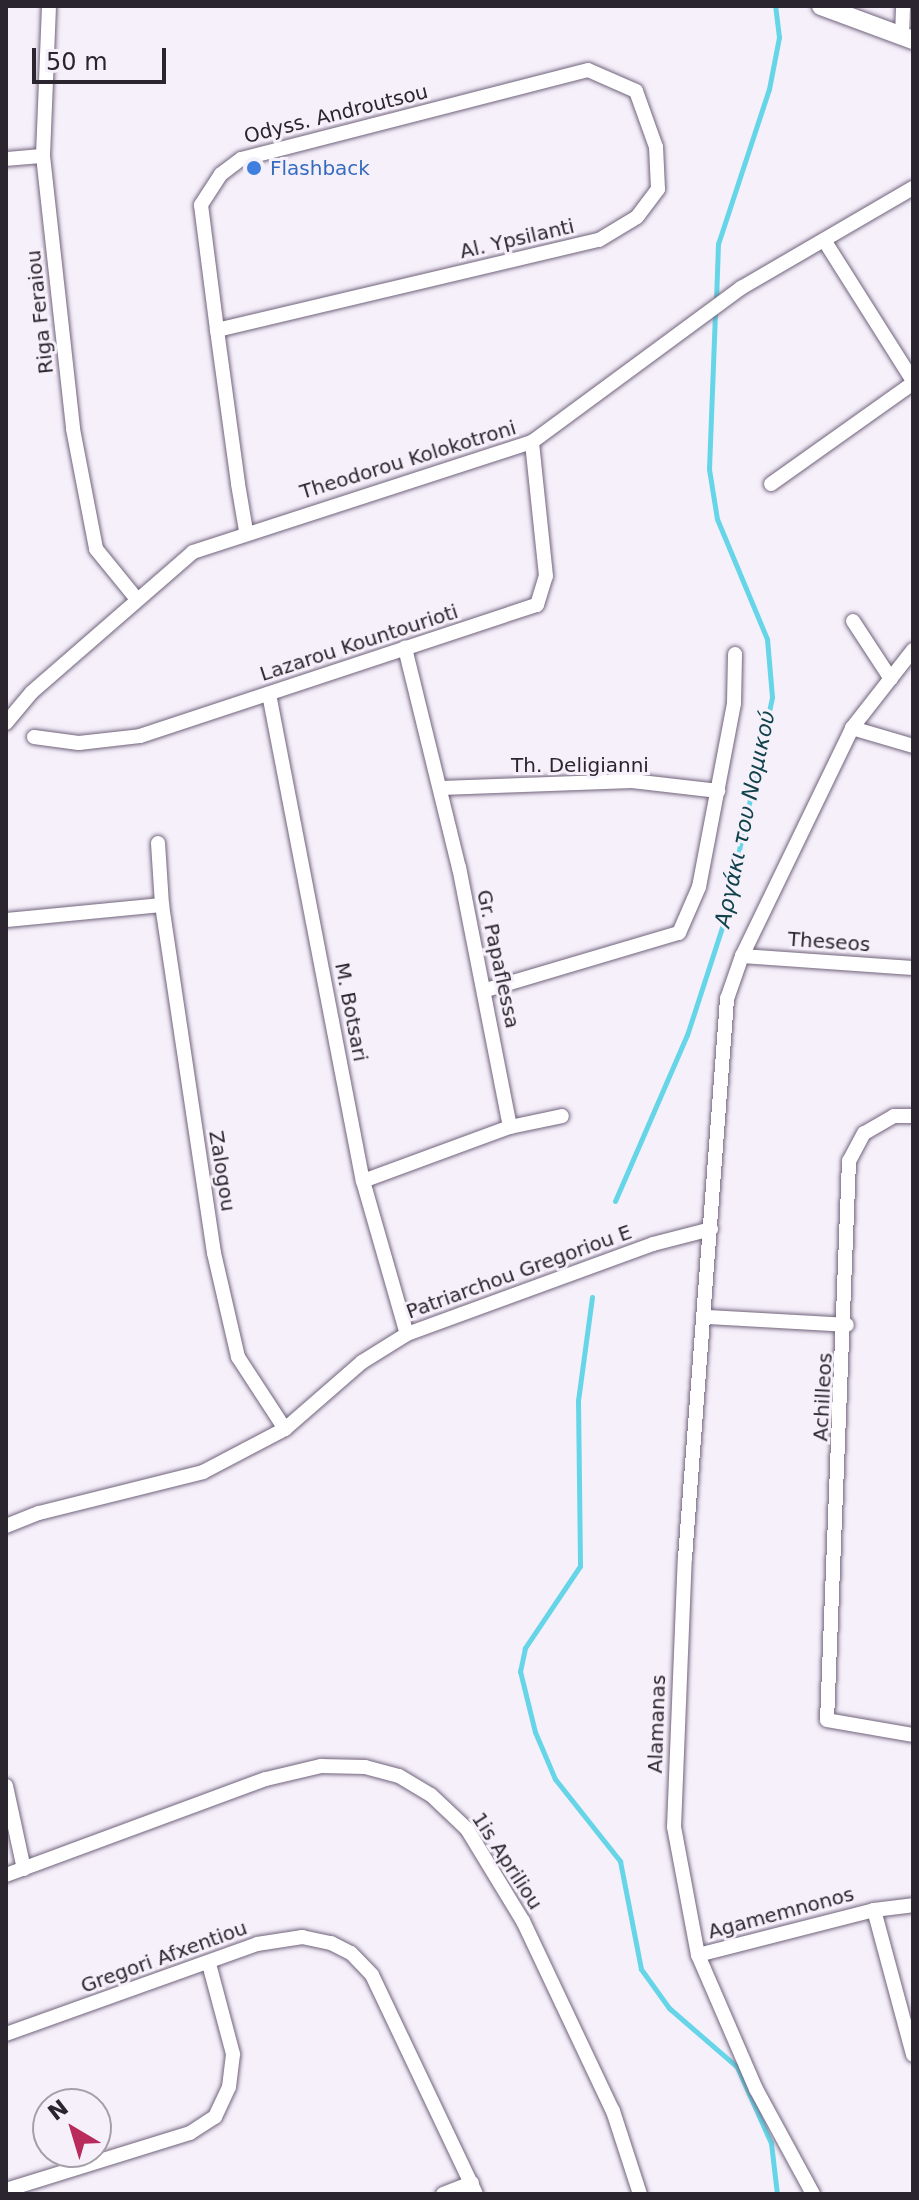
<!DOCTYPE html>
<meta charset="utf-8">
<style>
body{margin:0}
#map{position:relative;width:919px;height:2200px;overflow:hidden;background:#f6f0fb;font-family:"DejaVu Sans",sans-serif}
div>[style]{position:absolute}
.stream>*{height:5px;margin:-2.5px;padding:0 2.5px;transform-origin:2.5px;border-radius:2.5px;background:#66d5e8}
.roads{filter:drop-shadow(0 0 2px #70637b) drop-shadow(0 0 2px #70637b)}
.minor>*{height:14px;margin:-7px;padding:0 7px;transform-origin:7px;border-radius:7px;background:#fff}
.tertiary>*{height:18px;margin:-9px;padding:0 9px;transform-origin:9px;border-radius:9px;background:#fff}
.dots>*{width:22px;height:22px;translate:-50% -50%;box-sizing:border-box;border:4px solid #f6f0fb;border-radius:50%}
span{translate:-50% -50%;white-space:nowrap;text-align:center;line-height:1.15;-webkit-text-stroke:6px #f6f0fb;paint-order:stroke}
.street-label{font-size:20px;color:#2b252f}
.shop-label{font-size:20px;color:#366cbe}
.left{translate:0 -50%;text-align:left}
.water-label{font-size:22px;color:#10434b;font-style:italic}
.frame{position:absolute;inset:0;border:8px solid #2b252f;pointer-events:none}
.north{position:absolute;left:32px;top:2088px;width:80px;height:80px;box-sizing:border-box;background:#f6f0fb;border:2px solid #a59fa9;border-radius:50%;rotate:322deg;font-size:22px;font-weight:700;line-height:32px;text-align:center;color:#2b252f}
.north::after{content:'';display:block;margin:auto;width:28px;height:36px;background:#b92b5b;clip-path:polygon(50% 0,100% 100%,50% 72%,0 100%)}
.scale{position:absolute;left:32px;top:48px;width:134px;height:36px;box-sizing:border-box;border:4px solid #2b252f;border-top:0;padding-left:10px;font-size:24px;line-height:28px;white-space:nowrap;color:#2b252f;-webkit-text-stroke:6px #f6f0fb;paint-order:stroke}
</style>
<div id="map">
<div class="stream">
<i style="left:716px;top:301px;width:57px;rotate:-88deg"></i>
<i style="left:718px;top:244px;width:163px;rotate:-71.8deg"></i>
<i style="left:769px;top:89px;width:53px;rotate:-79.1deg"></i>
<i style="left:779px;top:37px;width:31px;rotate:-97deg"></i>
<i style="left:615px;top:1201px;width:181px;rotate:-66.6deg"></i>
<i style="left:687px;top:1035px;width:117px;rotate:-72deg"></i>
<i style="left:723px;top:924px;width:232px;rotate:-77.8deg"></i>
<i style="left:772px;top:697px;width:58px;rotate:-94.9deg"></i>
<i style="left:767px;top:639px;width:130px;rotate:-112.6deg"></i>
<i style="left:717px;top:519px;width:51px;rotate:-99.1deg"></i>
<i style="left:709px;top:469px;width:158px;rotate:-87.8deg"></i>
<i style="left:592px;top:1297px;width:104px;rotate:97.7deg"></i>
<i style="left:578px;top:1400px;width:166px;rotate:89.3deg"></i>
<i style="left:580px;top:1566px;width:99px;rotate:123.9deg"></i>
<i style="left:525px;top:1648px;width:24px;rotate:102deg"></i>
<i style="left:520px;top:1671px;width:63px;rotate:76.2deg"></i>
<i style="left:535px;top:1732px;width:51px;rotate:66.9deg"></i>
<i style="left:555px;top:1779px;width:105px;rotate:51.6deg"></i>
<i style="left:620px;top:1861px;width:110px;rotate:79deg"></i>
<i style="left:641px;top:1969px;width:48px;rotate:54.3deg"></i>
<i style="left:669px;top:2008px;width:90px;rotate:40.9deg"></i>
<i style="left:737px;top:2067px;width:83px;rotate:65.9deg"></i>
<i style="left:771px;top:2143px;width:51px;rotate:83.3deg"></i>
</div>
<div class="roads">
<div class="minor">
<i style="left:49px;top:6px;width:150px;rotate:92.3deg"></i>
<i style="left:43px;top:156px;width:275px;rotate:83.7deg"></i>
<i style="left:73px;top:429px;width:122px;rotate:79.1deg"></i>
<i style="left:96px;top:549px;width:63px;rotate:50.8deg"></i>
<i style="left:902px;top:37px;width:31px;rotate:-88deg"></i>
<i style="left:6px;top:159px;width:37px;rotate:-5deg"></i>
<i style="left:824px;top:240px;width:167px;rotate:57.7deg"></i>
<i style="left:217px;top:330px;width:392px;rotate:-13.3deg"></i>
<i style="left:599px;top:240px;width:44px;rotate:-31.2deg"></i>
<i style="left:637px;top:217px;width:35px;rotate:-53deg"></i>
<i style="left:658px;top:189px;width:42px;rotate:-92.7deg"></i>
<i style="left:656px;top:147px;width:59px;rotate:-109.7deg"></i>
<i style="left:636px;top:91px;width:52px;rotate:-156.4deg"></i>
<i style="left:588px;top:70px;width:358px;rotate:165.6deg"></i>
<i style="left:241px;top:159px;width:25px;rotate:143deg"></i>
<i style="left:221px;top:174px;width:37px;rotate:123deg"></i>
<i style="left:201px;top:205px;width:126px;rotate:82.7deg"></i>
<i style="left:217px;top:330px;width:155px;rotate:82.2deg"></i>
<i style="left:238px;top:484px;width:48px;rotate:80.3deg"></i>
<i style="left:771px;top:484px;width:174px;rotate:-35.4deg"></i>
<i style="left:853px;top:621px;width:69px;rotate:56.8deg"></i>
<i style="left:269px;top:694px;width:496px;rotate:79.1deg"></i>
<i style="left:363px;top:1181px;width:159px;rotate:74deg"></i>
<i style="left:6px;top:723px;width:40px;rotate:-50deg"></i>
<i style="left:32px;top:692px;width:213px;rotate:-41deg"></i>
<i style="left:193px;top:552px;width:356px;rotate:-18deg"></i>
<i style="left:532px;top:442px;width:260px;rotate:-36.4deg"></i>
<i style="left:741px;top:288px;width:199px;rotate:-30.2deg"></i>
<i style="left:852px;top:728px;width:64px;rotate:16.4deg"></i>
<i style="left:34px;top:737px;width:45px;rotate:7.6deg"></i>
<i style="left:79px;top:743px;width:61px;rotate:-6.5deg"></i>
<i style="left:140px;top:736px;width:418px;rotate:-18.3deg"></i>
<i style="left:537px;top:605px;width:30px;rotate:-73deg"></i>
<i style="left:546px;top:576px;width:135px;rotate:-96deg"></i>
<i style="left:441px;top:788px;width:191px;rotate:-2.1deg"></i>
<i style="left:632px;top:781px;width:87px;rotate:6.6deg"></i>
<i style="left:158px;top:843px;width:62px;rotate:86.3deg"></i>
<i style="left:162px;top:905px;width:352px;rotate:81.5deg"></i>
<i style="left:214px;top:1253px;width:107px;rotate:77deg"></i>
<i style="left:238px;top:1357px;width:86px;rotate:56.9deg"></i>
<i style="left:6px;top:920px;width:157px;rotate:-5.5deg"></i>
<i style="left:742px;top:956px;width:171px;rotate:4deg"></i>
<i style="left:486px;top:990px;width:201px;rotate:-16.5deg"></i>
<i style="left:679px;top:933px;width:50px;rotate:-66.5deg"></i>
<i style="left:699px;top:887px;width:187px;rotate:-79.2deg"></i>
<i style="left:734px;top:703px;width:49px;rotate:-88.8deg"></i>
<i style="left:913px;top:1116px;width:19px;rotate:180deg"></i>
<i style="left:894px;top:1116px;width:34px;rotate:150deg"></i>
<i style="left:864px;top:1133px;width:32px;rotate:118deg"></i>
<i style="left:849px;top:1161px;width:559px;rotate:92.25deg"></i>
<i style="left:827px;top:1720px;width:87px;rotate:9.9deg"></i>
<i style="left:510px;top:1127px;width:53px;rotate:-11.9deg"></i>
<i style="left:363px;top:1181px;width:157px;rotate:-20.2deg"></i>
<i style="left:510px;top:1127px;width:264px;rotate:-101.1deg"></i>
<i style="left:459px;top:868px;width:227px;rotate:-103.8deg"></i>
<i style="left:706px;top:1317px;width:141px;rotate:3.2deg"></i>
<i style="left:6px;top:1526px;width:35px;rotate:-22deg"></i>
<i style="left:39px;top:1513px;width:169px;rotate:-14deg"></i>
<i style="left:203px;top:1472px;width:93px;rotate:-27.7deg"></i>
<i style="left:285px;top:1429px;width:102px;rotate:-41deg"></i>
<i style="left:362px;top:1362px;width:53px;rotate:-31.9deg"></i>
<i style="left:407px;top:1334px;width:262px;rotate:-20.1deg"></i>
<i style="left:653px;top:1244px;width:60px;rotate:-14.5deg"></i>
<i style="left:6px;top:1786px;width:85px;rotate:77.8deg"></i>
<i style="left:6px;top:1875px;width:277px;rotate:-20.3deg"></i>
<i style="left:266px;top:1779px;width:57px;rotate:-13.3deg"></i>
<i style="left:321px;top:1766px;width:44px;rotate:1.3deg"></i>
<i style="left:365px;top:1767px;width:35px;rotate:15deg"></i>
<i style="left:399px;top:1776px;width:37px;rotate:31deg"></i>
<i style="left:431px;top:1795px;width:50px;rotate:43.4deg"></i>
<i style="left:467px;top:1829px;width:108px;rotate:58.7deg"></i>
<i style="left:523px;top:1921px;width:210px;rotate:64.7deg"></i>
<i style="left:613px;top:2111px;width:87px;rotate:72deg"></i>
<i style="left:874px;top:1910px;width:150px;rotate:74.9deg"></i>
<i style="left:698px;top:1955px;width:182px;rotate:-14.3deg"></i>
<i style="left:874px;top:1910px;width:39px;rotate:-7deg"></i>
<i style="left:6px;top:2034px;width:267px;rotate:-19.7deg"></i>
<i style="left:257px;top:1944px;width:46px;rotate:-8.8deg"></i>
<i style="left:302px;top:1937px;width:30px;rotate:12deg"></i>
<i style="left:331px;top:1943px;width:22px;rotate:27deg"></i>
<i style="left:351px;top:1953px;width:30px;rotate:46deg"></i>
<i style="left:372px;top:1975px;width:242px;rotate:64.6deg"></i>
<i style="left:6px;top:2190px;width:193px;rotate:-17.2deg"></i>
<i style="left:190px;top:2133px;width:30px;rotate:-33deg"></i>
<i style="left:215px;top:2117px;width:33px;rotate:-65deg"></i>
<i style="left:229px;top:2087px;width:33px;rotate:-83deg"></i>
<i style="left:233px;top:2054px;width:93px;rotate:-104.9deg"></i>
<i style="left:443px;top:2194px;width:31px;rotate:-21deg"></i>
<i style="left:813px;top:2194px;width:119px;rotate:-118.5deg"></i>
<i style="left:756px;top:2089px;width:146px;rotate:-113.4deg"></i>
<i style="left:698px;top:1955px;width:130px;rotate:-100.6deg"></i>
<i style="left:674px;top:1827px;width:269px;rotate:-87.7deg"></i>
<i style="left:685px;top:1558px;width:561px;rotate:-85.7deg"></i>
<i style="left:727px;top:999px;width:46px;rotate:-70.8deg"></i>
<i style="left:742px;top:956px;width:253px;rotate:-64.2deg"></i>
<i style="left:852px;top:728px;width:99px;rotate:-52deg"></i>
</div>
<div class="tertiary">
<i style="left:821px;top:6px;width:98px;rotate:20.3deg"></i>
</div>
</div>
<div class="dots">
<i style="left:254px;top:168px;background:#3f7fe0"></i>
</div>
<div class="street-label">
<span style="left:336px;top:114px;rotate:-14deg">Odyss. Androutsou</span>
<span style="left:517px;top:239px;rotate:-13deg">Al. Ypsilanti</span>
<span style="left:40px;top:312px;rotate:-96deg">Riga Feraiou</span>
<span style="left:408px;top:460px;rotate:-17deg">Theodorou Kolokotroni</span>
<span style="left:359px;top:643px;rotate:-18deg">Lazarou Kountourioti</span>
<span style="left:580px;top:765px">Th. Deligianni</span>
<span style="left:829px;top:942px;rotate:4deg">Theseos</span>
<span style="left:498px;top:959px;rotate:78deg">Gr. Papaflessa</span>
<span style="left:351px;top:1012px;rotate:79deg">M. Botsari</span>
<span style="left:222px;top:1171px;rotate:81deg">Zalogou</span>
<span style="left:519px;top:1272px;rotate:-20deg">Patriarchou Gregoriou E</span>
<span style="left:823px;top:1397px;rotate:-87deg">Achilleos</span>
<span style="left:657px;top:1724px;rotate:-88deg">Alamanas</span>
<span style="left:507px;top:1861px;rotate:57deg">1is Apriliou</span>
<span style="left:781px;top:1913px;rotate:-15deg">Agamemnonos</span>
<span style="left:164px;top:1957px;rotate:-20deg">Gregori Afxentiou</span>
</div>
<div class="shop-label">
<span class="left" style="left:270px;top:168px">Flashback</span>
</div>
<div class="water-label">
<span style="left:745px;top:819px;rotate:-78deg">Αργάκι του Νομικού</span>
</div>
<div class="frame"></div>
<div class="north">N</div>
<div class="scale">50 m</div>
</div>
